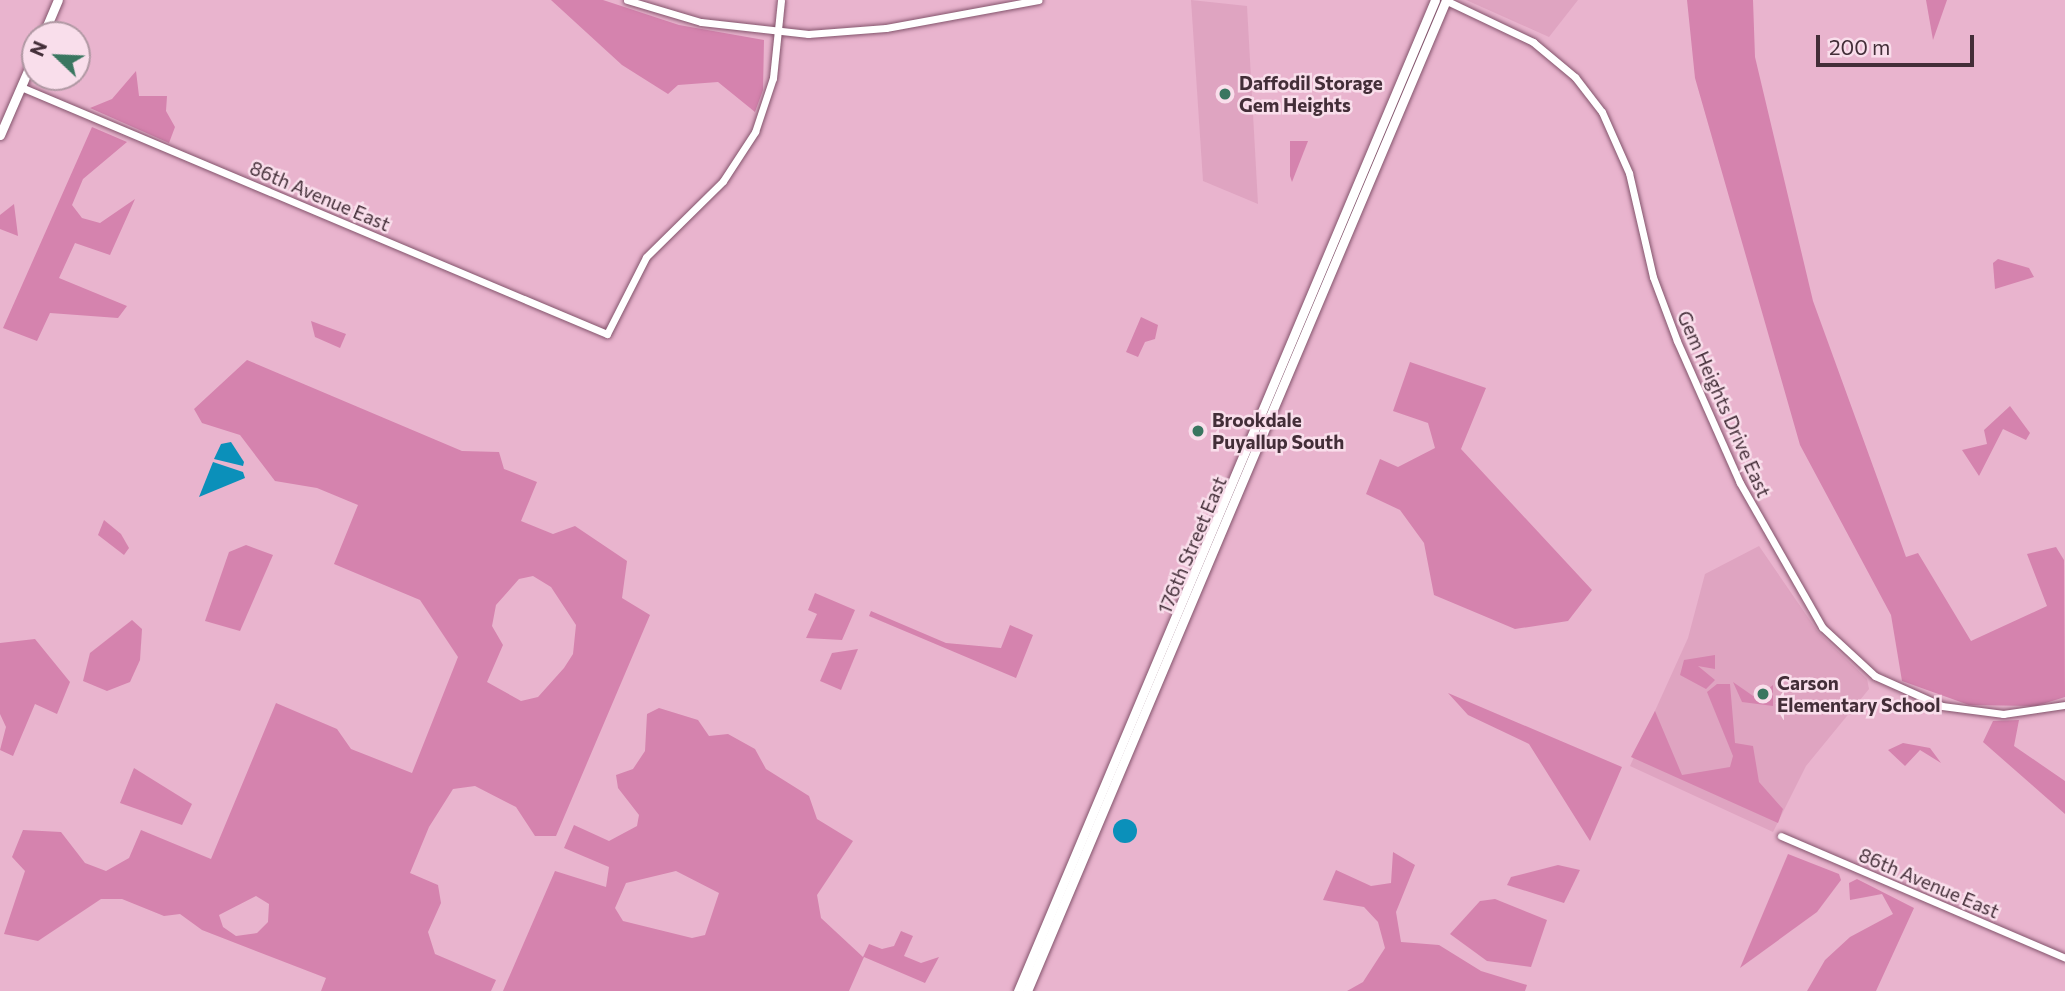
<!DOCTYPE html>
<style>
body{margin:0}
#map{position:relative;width:2065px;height:991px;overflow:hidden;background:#e9b4ce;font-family:Commissioner,sans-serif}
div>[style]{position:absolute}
.built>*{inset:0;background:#dfa4c1}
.green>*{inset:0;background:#d583ae}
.water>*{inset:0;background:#0b90ba}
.round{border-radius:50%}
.roads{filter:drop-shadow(0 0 2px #83546c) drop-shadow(0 0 2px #83546c)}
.minor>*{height:7px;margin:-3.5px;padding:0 3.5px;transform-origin:3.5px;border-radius:3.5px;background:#fff}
.major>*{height:9px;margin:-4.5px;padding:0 4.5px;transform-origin:4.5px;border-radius:4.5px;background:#fff}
.dots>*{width:19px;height:19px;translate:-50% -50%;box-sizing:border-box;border:4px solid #f9deeb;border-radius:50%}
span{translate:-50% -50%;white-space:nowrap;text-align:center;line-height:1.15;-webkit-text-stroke:5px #f9deeb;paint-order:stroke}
.poi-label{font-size:19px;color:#432e38;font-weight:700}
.left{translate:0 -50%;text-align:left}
.street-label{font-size:19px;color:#432e38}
.north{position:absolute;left:21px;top:21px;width:70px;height:70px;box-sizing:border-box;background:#f9deeb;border:2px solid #b098a3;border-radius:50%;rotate:293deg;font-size:19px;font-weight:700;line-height:28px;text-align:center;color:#432e38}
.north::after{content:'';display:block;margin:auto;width:24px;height:32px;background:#3a7660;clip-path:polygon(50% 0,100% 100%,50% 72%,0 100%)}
.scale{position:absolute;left:1816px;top:35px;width:158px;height:32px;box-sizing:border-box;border:4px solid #432e38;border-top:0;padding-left:9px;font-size:21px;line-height:24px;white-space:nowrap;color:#432e38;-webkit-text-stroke:5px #f9deeb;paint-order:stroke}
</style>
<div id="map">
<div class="built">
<i style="clip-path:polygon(1191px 0,1247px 6px,1258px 204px,1203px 181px)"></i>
<i style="clip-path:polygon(1466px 0,1578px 0,1549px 37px)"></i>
<i style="clip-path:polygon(1759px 546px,1818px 632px,1867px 679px,1869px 689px,1806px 766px,1773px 832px,1630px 766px,1688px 638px,1705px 574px)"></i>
</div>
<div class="green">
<i style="clip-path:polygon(551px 0,603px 0,679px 25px,764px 40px,763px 90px,755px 112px,718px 82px,678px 85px,668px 94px,622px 65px)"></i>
<i style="clip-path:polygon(1687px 0,1753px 0,1755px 57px,1813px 301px,1906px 557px,1918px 553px,1971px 641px,2047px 606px,2027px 554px,2056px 547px,2064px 560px,2065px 697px,2036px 706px,1969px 705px,1902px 681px,1891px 615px,1800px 445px,1695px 78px)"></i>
<i style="clip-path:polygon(1926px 0,1947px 0,1933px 40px)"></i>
<i style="clip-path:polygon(136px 71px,139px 96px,167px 96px,166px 111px,175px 127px,169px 143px,90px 108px,112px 99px)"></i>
<i style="clip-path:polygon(92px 127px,127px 142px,83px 179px,72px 205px,82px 218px,100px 223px,135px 199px,110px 255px,75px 243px,59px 278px,127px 306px,118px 318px,50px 313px,37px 341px,3px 328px)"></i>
<i style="clip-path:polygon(1290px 141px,1308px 141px,1292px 182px,1290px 176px)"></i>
<i style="clip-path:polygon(14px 204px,18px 236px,0 229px,0 215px)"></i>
<i style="clip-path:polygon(1998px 259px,2029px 268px,2034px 277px,1995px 289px,1993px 263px)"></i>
<i style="clip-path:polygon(1141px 317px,1158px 325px,1155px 339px,1145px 342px,1138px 357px,1126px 352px)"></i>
<i style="clip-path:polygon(311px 321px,346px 334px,340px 348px,315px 337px)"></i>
<i style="clip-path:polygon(evenodd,247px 360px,462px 451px,499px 452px,504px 469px,537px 482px,521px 521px,553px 534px,575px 526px,627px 561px,622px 598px,650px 615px,556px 836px,535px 836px,516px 807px,475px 786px,453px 789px,429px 827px,410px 873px,438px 885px,441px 903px,428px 932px,435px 954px,496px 980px,491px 991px,321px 991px,326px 978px,202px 930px,180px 914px,164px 916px,122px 899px,101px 899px,38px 941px,4px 934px,25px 871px,12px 857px,23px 830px,61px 832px,85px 863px,106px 871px,129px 858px,141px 830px,211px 859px,276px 703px,337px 729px,351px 749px,412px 773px,458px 657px,420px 600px,334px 564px,358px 505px,317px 488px,275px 481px,240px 435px,202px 423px,194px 409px,247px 360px,533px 576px,551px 587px,576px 625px,573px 654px,564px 668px,538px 697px,521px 701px,487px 682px,503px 645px,492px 626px,496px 605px,519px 579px,533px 576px,247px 360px,256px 896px,269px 904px,268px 922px,257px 933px,236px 936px,223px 927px,219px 915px,256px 896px)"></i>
<i style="clip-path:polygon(1410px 362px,1486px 388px,1461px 449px,1592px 590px,1568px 621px,1515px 629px,1434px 595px,1424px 543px,1400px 510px,1366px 494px,1380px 459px,1398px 467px,1435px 448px,1428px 423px,1393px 411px)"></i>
<i style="clip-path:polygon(2010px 406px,2030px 433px,2026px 440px,2003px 429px,1979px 476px,1962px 450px,1987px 444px,1984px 430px)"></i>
<i style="clip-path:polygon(104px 520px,121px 534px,129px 548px,124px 555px,98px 535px)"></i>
<i style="clip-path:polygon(246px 545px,273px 555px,240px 631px,205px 621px,229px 552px)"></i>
<i style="clip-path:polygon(815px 593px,855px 610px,842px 640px,806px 638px,817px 614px,808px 610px)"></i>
<i style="clip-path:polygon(871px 611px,946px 643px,1001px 648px,1010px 625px,1033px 635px,1016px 678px,869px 616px)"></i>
<i style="clip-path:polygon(132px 620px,142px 629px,140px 660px,130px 682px,107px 691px,83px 681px,90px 653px)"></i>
<i style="clip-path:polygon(35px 639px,70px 682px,57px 714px,35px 704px,13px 756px,0 750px,6px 727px,0 714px,0 643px)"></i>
<i style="clip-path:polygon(858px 649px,841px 690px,820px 681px,832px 653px)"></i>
<i style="clip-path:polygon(1715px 655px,1715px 669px,1698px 666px,1715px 680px,1706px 689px,1680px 675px,1684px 660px)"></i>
<i style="clip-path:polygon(1733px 682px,1756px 698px,1773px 685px,1773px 706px,1742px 702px)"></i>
<i style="clip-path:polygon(1717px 684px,1730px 684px,1735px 743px,1753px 746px,1759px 782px,1783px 809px,1778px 823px,1631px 757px,1655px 711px,1682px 775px,1730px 767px,1733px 756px,1707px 692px)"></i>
<i style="clip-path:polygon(1448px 693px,1622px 767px,1590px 841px,1529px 744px,1468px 715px)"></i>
<i style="clip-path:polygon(evenodd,659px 708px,698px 720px,709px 736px,728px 734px,755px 749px,766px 769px,809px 796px,817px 819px,853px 841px,817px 895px,821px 918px,863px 957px,869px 944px,882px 949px,894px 946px,901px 931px,913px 936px,904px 956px,921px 963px,939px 957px,925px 983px,864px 957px,849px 991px,503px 991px,555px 871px,606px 887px,609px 867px,564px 848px,574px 825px,609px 841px,637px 826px,639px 815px,618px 788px,616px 775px,633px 769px,645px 751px,647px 714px,659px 708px,676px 871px,719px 893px,705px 935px,692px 938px,623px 921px,615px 908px,626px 883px,676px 871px)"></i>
<i style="clip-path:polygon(2019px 720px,2014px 746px,2065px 781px,2065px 814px,1983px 742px,1993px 721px)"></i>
<i style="clip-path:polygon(1903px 743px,1930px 748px,1941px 763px,1920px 750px,1905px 766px,1888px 750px)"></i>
<i style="clip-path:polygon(134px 768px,192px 804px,182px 825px,120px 803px)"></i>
<i style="clip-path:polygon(1393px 852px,1415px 865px,1396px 912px,1401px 942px,1439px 945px,1481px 971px,1527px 985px,1525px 991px,1347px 991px,1363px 982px,1385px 948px,1378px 922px,1364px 907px,1323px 900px,1336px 870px,1371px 886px,1391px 883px)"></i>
<i style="clip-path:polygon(1788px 854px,1839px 874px,1841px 880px,1817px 912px,1740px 968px)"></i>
<i style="clip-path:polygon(1558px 865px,1580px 870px,1564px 903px,1507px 885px,1511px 877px)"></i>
<i style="clip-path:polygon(1857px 879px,1914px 908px,1876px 991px,1807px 991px,1825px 960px,1850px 937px,1893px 914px,1882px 894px,1850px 900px,1849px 883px)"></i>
<i style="clip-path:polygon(1495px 899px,1547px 920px,1531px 967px,1487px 961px,1450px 934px,1480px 901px)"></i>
</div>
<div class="water">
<i style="clip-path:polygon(231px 442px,244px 462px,243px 466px,214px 459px,221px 444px)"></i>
<i style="clip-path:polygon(213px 462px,243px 472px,245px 478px,199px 497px)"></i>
<i class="round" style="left:1113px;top:819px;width:24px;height:24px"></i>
</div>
<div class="roads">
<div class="minor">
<i style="left:627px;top:0;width:77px;rotate:16.6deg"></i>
<i style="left:701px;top:22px;width:108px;rotate:6.4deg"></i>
<i style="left:808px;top:34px;width:78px;rotate:-4.4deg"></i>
<i style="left:886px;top:28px;width:155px;rotate:-10.4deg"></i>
<i style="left:1445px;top:0;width:98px;rotate:25.5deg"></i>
<i style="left:1533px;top:42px;width:55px;rotate:39.8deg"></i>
<i style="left:1575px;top:77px;width:44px;rotate:52.4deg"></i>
<i style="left:1602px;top:112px;width:67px;rotate:66.1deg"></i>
<i style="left:1629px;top:173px;width:107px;rotate:77deg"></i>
<i style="left:1653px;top:277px;width:68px;rotate:69.4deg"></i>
<i style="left:1677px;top:341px;width:155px;rotate:66.1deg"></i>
<i style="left:1740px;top:483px;width:166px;rotate:60.3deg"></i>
<i style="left:1822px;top:627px;width:72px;rotate:42.8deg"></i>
<i style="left:1875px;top:676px;width:73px;rotate:24.1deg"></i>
<i style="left:1942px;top:706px;width:62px;rotate:7.5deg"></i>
<i style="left:2003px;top:714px;width:63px;rotate:-8.3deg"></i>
<i style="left:21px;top:87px;width:636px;rotate:22.86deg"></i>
<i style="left:607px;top:334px;width:86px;rotate:-63.1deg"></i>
<i style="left:646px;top:257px;width:108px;rotate:-44.6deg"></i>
<i style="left:723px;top:181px;width:59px;rotate:-56.9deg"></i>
<i style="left:755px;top:132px;width:57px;rotate:-71.6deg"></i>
<i style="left:773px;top:78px;width:78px;rotate:-84.1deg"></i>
<i style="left:1781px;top:836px;width:309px;rotate:23.2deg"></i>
</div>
<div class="major">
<i style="left:43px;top:35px;width:38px;rotate:-67deg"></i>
<i style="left:0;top:135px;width:88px;rotate:-66.6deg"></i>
<i style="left:1018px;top:991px;width:1075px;rotate:-67.18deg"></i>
<i style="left:1027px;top:991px;width:1076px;rotate:-67.08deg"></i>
</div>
</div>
<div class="dots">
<i style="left:1225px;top:94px;background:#3a7660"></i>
<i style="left:1198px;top:431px;background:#3a7660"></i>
<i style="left:1763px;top:694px;background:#3a7660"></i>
</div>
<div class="poi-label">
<span class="left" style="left:1239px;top:94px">Daffodil Storage<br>Gem Heights</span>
<span class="left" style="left:1212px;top:431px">Brookdale<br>Puyallup South</span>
<span class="left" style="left:1777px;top:694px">Carson<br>Elementary School</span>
</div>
<div class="street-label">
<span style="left:320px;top:196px;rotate:23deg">86th Avenue East</span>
<span style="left:1724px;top:404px;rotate:66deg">Gem Heights Drive East</span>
<span style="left:1192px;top:545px;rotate:-67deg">176th Street East</span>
<span style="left:1929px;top:883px;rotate:23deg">86th Avenue East</span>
</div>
<div class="north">N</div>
<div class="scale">200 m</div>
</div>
